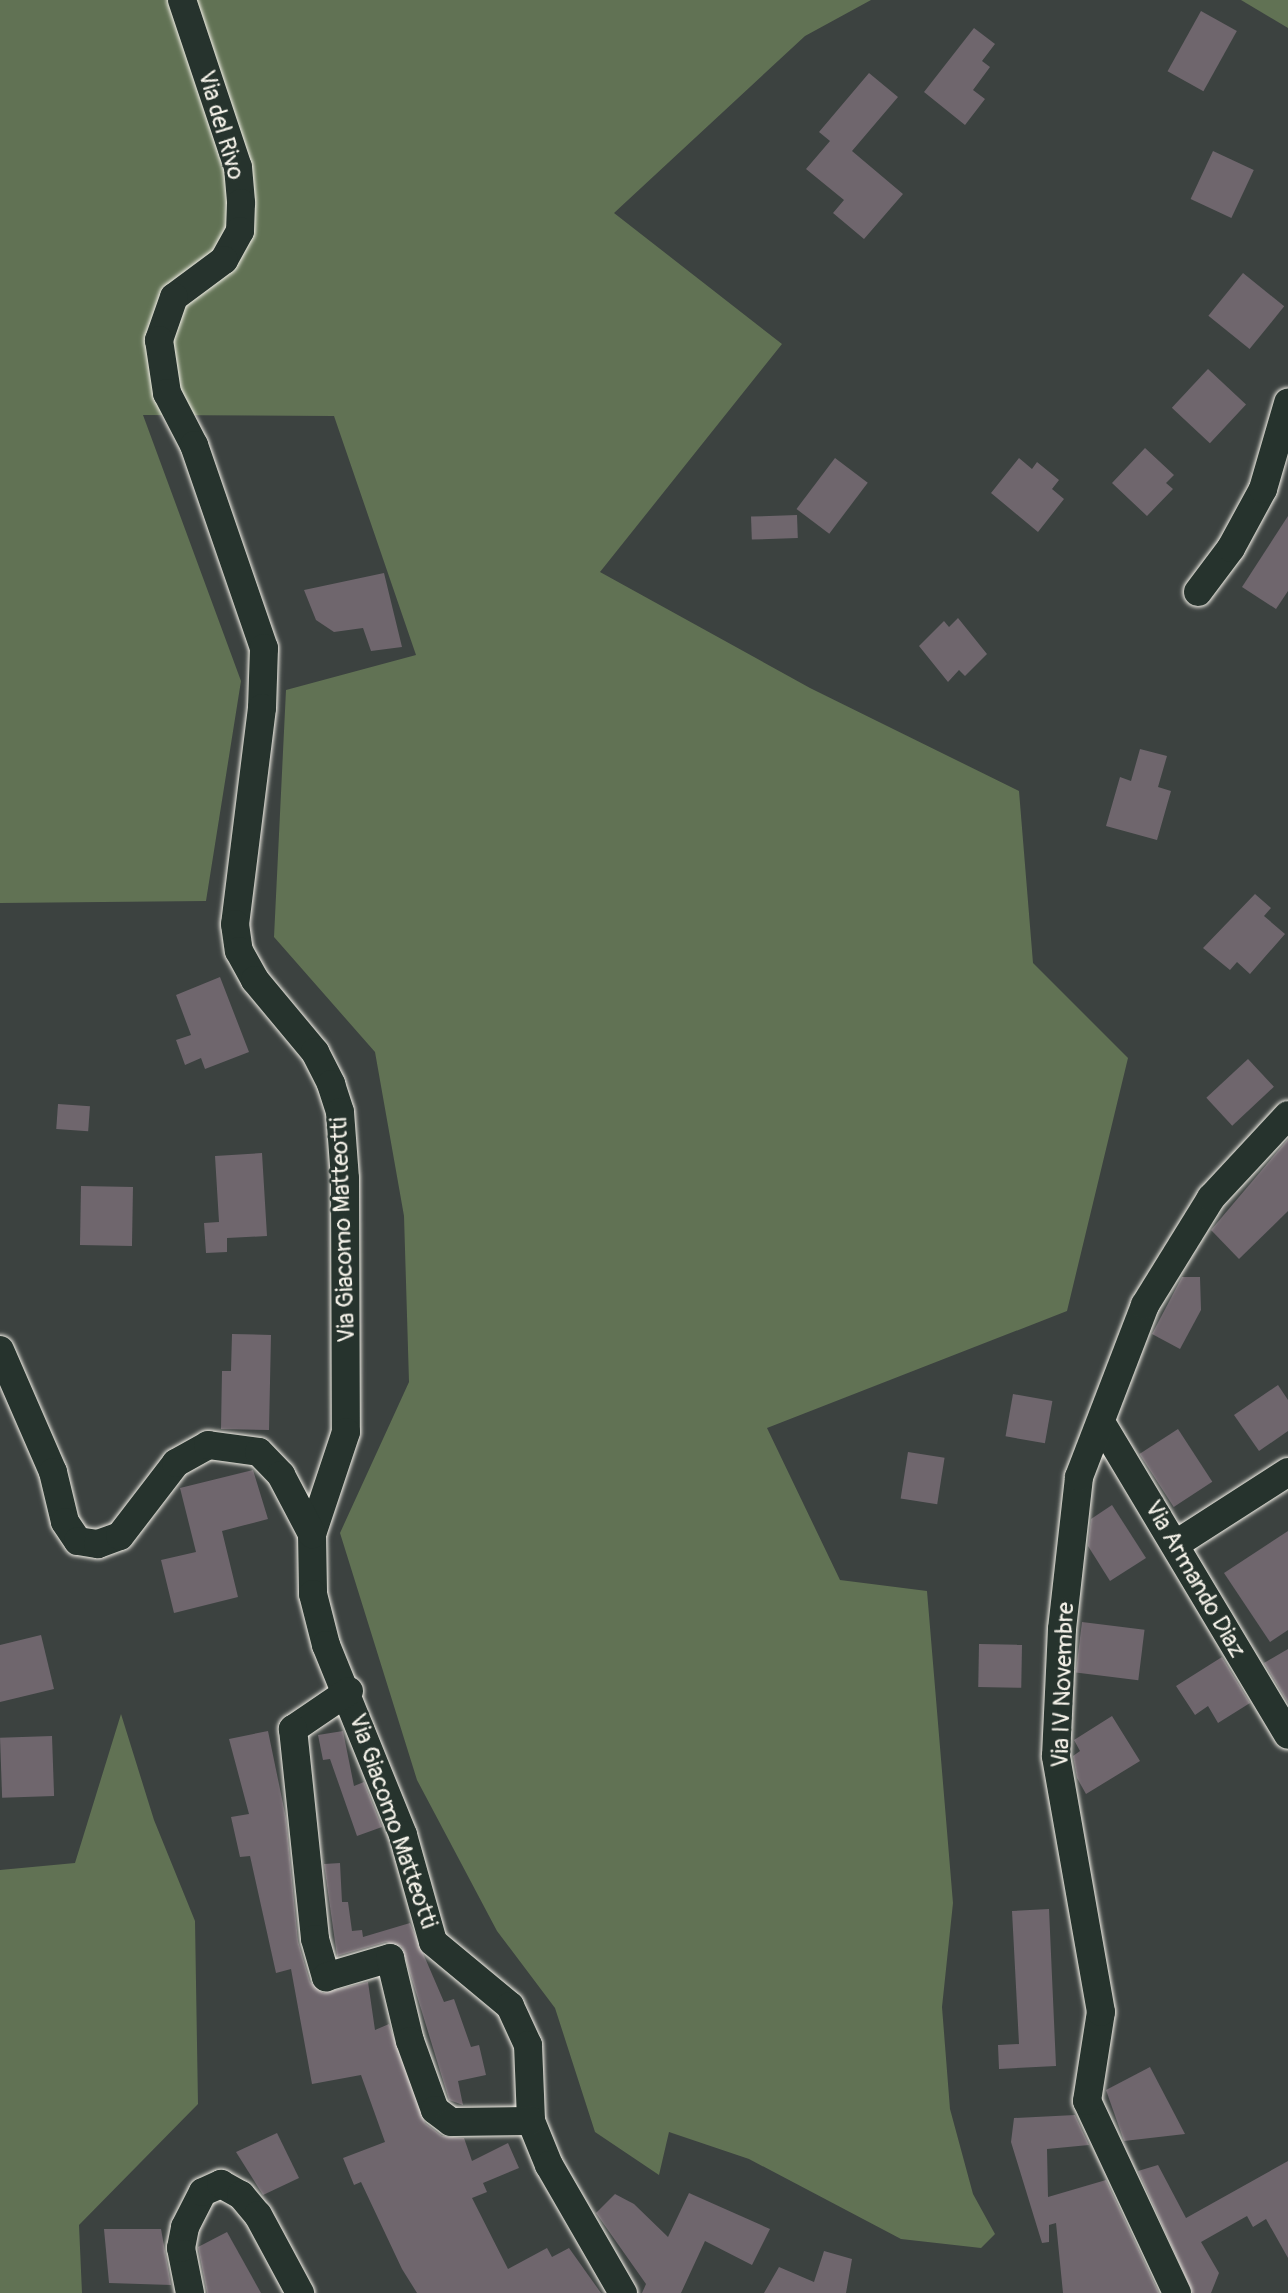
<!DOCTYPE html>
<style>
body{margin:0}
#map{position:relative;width:1288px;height:2293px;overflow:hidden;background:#3c4240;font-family:Pangolin,sans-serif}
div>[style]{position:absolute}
.green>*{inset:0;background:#617254}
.building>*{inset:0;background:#6f666d;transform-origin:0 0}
.roads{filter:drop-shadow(0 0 2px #f4f1e8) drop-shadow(0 0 2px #f4f1e8)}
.minor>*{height:28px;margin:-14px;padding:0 14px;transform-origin:14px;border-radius:14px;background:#26332d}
span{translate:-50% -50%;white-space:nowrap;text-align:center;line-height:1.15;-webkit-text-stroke:5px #26332d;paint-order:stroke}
.street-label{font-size:24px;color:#f4f1e8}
</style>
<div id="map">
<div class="green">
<i style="clip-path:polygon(0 0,871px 0,805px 36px,614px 213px,782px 344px,600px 572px,810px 688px,1019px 791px,1033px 963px,1128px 1058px,1067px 1311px,767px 1428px,840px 1580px,927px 1591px,953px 1903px,942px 2007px,950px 2109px,973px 2194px,995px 2234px,981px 2248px,901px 2239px,749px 2159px,669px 2132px,659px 2175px,595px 2132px,555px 2008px,497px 1931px,417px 1780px,340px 1533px,409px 1382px,404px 1216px,375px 1052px,274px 937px,286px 690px,416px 655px,334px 416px,143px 415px,241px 681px,206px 901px,0 903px)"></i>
<i style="clip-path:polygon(1241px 0,1288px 0,1288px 28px)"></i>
<i style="clip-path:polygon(121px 1714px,154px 1820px,195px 1921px,198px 2104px,79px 2225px,82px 2293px,0 2293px,0 1870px,75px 1863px)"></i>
</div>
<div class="building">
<i style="left:1201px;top:11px;width:41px;height:69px;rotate:29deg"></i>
<i style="clip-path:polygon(974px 28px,995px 44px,982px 61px,990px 67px,973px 90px,985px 99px,965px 125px,924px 92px)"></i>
<i style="clip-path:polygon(869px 73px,898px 97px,852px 151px,903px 194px,864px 239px,833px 213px,844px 200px,806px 169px,830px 141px,819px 132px)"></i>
<i style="left:1213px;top:151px;width:45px;height:53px;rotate:25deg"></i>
<i style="left:1243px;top:273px;width:53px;height:55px;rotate:39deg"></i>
<i style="left:1208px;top:369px;width:52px;height:53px;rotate:43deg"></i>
<i style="clip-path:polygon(1145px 448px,1174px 475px,1166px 483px,1173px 489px,1147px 516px,1112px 483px)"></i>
<i style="left:835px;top:458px;width:41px;height:64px;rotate:37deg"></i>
<i style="clip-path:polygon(1019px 458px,1032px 469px,1037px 462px,1059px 480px,1052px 489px,1064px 499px,1038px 532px,991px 493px)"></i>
<i style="left:797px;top:515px;width:23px;height:46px;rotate:88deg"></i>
<i style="clip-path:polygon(1288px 516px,1288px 591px,1276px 609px,1242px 587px)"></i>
<i style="clip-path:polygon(384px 573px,402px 647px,371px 651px,363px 628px,334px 632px,316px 620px,304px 590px)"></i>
<i style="clip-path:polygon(958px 618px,987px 654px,965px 676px,959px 670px,948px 682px,919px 646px,944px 621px,949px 627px)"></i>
<i style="clip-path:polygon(1140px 749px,1167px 756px,1158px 787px,1171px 791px,1157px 840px,1106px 826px,1120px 777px,1131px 781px)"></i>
<i style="clip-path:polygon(1255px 894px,1271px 908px,1264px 916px,1285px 934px,1250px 974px,1237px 962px,1230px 970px,1203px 948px)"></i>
<i style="clip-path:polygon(220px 977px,249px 1052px,205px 1069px,201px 1058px,185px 1065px,176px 1040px,191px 1035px,176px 995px)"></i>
<i style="left:1248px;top:1059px;width:38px;height:57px;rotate:47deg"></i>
<i style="left:58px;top:1104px;width:32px;height:25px;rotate:4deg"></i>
<i style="clip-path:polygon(1288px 1139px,1288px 1211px,1239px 1259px,1211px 1230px)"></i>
<i style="clip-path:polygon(262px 1153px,267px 1236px,227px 1238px,227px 1252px,206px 1253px,204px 1223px,219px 1222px,215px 1156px)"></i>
<i style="left:81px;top:1186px;width:52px;height:59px;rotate:1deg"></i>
<i style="clip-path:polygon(1182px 1277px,1200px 1277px,1201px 1310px,1180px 1349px,1152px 1334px)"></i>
<i style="clip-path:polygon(232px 1334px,271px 1335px,269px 1430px,221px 1429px,222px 1371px,231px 1371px)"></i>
<i style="clip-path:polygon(1278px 1385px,1288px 1400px,1288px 1431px,1259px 1451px,1234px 1415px)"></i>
<i style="left:1013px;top:1394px;width:40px;height:43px;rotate:10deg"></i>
<i style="left:1178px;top:1429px;width:63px;height:46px;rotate:57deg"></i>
<i style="left:908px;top:1452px;width:37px;height:47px;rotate:9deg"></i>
<i style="clip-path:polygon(253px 1470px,268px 1519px,222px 1531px,238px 1597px,174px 1613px,161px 1560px,196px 1552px,180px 1488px)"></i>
<i style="clip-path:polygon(1112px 1505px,1146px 1558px,1110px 1581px,1088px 1546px,1091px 1519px)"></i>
<i style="clip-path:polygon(1288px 1531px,1288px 1630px,1270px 1642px,1224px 1573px)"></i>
<i style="left:1082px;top:1622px;width:63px;height:51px;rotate:7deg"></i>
<i style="clip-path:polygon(41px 1635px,54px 1689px,0 1702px,0 1645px)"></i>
<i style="left:979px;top:1644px;width:43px;height:43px;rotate:1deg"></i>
<i style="clip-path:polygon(1288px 1649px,1288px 1703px,1264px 1663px)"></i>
<i style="clip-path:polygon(1222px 1657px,1250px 1703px,1218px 1723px,1208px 1706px,1195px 1715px,1176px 1686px)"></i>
<i style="clip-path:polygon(1112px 1716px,1140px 1761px,1086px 1794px,1077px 1778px,1073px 1756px,1080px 1751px,1074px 1740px)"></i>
<i style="clip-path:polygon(268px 1731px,286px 1818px,298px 1941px,310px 1982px,323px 1993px,368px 1982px,375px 2030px,389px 2024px,425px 2123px,442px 2136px,464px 2138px,472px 2161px,508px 2143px,519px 2168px,483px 2183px,487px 2192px,472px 2198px,508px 2269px,547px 2248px,552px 2257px,569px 2248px,601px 2293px,417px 2293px,402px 2269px,361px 2182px,354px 2185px,343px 2158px,385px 2142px,361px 2075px,312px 2084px,291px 1969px,276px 1973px,250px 1856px,240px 1857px,231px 1817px,249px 1814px,229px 1739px)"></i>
<i style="clip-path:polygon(343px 1731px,354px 1786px,364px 1782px,382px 1827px,357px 1836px,330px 1759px,323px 1760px,318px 1735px)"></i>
<i style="left:52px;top:1736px;width:60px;height:52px;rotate:88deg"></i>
<i style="clip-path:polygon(340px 1863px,342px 1902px,348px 1902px,352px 1931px,362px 1930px,363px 1937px,410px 1923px,444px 2002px,454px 1999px,471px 2047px,479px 2045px,486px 2075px,458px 2081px,463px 2105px,449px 2100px,402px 1947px,386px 1942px,337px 1956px,324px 1864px)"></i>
<i style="clip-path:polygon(1049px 1909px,1056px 2066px,999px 2069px,998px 2045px,1019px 2044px,1012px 1911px)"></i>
<i style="clip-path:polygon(1150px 2067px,1185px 2134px,1124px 2141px,1106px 2090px)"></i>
<i style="clip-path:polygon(1075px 2115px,1089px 2145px,1047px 2149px,1048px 2197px,1106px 2180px,1159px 2293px,1063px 2293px,1056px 2223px,1049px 2225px,1049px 2242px,1042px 2243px,1011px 2142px,1014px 2118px)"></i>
<i style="clip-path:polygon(277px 2133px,299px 2178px,263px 2195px,236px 2152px)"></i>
<i style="clip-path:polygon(1288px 2161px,1288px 2258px,1266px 2219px,1253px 2227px,1247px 2216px,1201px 2242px,1219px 2273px,1211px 2293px,1193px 2293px,1138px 2171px,1158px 2165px,1186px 2218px)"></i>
<i style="clip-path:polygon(689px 2193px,770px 2229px,752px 2265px,705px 2241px,681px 2293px,642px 2293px,646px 2284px,596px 2213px,615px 2194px,634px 2204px,668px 2237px)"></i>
<i style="clip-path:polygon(104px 2229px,161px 2229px,171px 2285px,109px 2283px)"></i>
<i style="clip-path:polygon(227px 2232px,261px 2293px,207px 2293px,198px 2247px)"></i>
<i style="clip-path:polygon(824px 2251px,852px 2259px,846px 2293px,764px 2293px,779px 2267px,814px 2282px)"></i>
</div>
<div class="roads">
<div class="minor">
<i style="left:182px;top:0;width:176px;rotate:71.5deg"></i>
<i style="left:238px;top:167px;width:36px;rotate:85deg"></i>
<i style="left:241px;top:203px;width:28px;rotate:92deg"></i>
<i style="left:240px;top:231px;width:33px;rotate:119deg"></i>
<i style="left:224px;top:260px;width:62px;rotate:143.5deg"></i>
<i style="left:174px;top:297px;width:46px;rotate:109.2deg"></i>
<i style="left:159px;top:340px;width:54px;rotate:81.4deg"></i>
<i style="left:167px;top:393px;width:59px;rotate:62.6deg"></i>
<i style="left:194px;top:445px;width:215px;rotate:71deg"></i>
<i style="left:264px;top:648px;width:60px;rotate:91.9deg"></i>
<i style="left:262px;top:708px;width:218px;rotate:97.1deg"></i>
<i style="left:235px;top:924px;width:27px;rotate:82deg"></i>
<i style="left:239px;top:951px;width:33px;rotate:61deg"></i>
<i style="left:255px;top:980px;width:94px;rotate:50.2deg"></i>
<i style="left:315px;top:1052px;width:36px;rotate:63deg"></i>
<i style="left:331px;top:1084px;width:29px;rotate:72deg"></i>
<i style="left:340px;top:1112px;width:67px;rotate:85.7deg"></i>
<i style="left:345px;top:1179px;width:253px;rotate:89.8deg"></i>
<i style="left:346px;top:1432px;width:108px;rotate:108.4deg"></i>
<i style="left:312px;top:1534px;width:60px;rotate:89deg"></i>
<i style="left:313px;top:1594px;width:53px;rotate:75.7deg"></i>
<i style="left:326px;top:1645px;width:205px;rotate:67.9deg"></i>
<i style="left:403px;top:1835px;width:111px;rotate:74.3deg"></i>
<i style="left:433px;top:1942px;width:100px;rotate:39.7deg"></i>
<i style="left:510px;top:2006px;width:43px;rotate:65.2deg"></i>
<i style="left:528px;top:2045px;width:76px;rotate:87.7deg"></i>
<i style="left:531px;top:2121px;width:48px;rotate:67.8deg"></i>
<i style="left:549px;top:2165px;width:148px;rotate:60deg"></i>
<i style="left:1198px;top:592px;width:55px;rotate:-53.1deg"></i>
<i style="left:1231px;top:548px;width:67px;rotate:-61.5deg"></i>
<i style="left:1263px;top:489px;width:90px;rotate:-73.8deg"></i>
<i style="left:0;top:1350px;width:133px;rotate:66.5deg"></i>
<i style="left:53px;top:1472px;width:51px;rotate:76.5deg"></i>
<i style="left:65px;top:1522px;width:23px;rotate:56deg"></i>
<i style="left:78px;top:1541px;width:20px;rotate:9deg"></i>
<i style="left:98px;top:1544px;width:23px;rotate:-20deg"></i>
<i style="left:120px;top:1536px;width:92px;rotate:-52.5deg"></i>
<i style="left:176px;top:1463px;width:37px;rotate:-29deg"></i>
<i style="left:208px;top:1445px;width:51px;rotate:7.8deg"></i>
<i style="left:259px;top:1452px;width:32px;rotate:46deg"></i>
<i style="left:281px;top:1475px;width:67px;rotate:62.3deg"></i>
<i style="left:1102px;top:1424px;width:362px;rotate:59.1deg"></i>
<i style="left:1176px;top:1544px;width:133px;rotate:-32.7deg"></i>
<i style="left:349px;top:1691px;width:68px;rotate:145.8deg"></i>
<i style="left:293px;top:1729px;width:211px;rotate:84deg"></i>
<i style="left:315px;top:1939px;width:40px;rotate:74deg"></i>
<i style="left:326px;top:1977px;width:67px;rotate:-16.5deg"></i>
<i style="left:390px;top:1958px;width:85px;rotate:76.5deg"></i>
<i style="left:410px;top:2041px;width:73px;rotate:70.1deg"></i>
<i style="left:435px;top:2110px;width:20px;rotate:37deg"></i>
<i style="left:451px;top:2122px;width:80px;rotate:-0.7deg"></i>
<i style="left:190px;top:2293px;width:46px;rotate:-101.3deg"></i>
<i style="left:181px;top:2248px;width:21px;rotate:-79deg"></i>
<i style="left:185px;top:2227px;width:39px;rotate:-63deg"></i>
<i style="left:203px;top:2192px;width:20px;rotate:-24deg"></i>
<i style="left:221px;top:2184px;width:23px;rotate:29deg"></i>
<i style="left:241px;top:2195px;width:26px;rotate:50deg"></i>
<i style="left:258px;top:2215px;width:89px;rotate:61.7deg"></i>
<i style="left:1177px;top:2293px;width:212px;rotate:-115.1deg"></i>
<i style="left:1087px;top:2101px;width:90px;rotate:-81.1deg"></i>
<i style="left:1101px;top:2012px;width:260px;rotate:-100deg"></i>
<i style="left:1056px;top:1756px;width:127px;rotate:-87.3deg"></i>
<i style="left:1062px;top:1629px;width:153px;rotate:-83.6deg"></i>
<i style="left:1079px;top:1477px;width:184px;rotate:-69deg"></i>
<i style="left:1145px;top:1305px;width:126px;rotate:-58.3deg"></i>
<i style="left:1211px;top:1198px;width:113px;rotate:-47.1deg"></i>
</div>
</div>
<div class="street-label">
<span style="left:221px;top:125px;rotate:74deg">Via del Rivo</span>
<span style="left:343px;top:1230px;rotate:-92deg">Via Giacomo Matteotti</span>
<span style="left:1195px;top:1579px;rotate:60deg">Via Armando Diaz</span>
<span style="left:1063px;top:1685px;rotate:-88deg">Via IV Novembre</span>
<span style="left:393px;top:1821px;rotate:71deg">Via Giacomo Matteotti</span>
</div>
</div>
